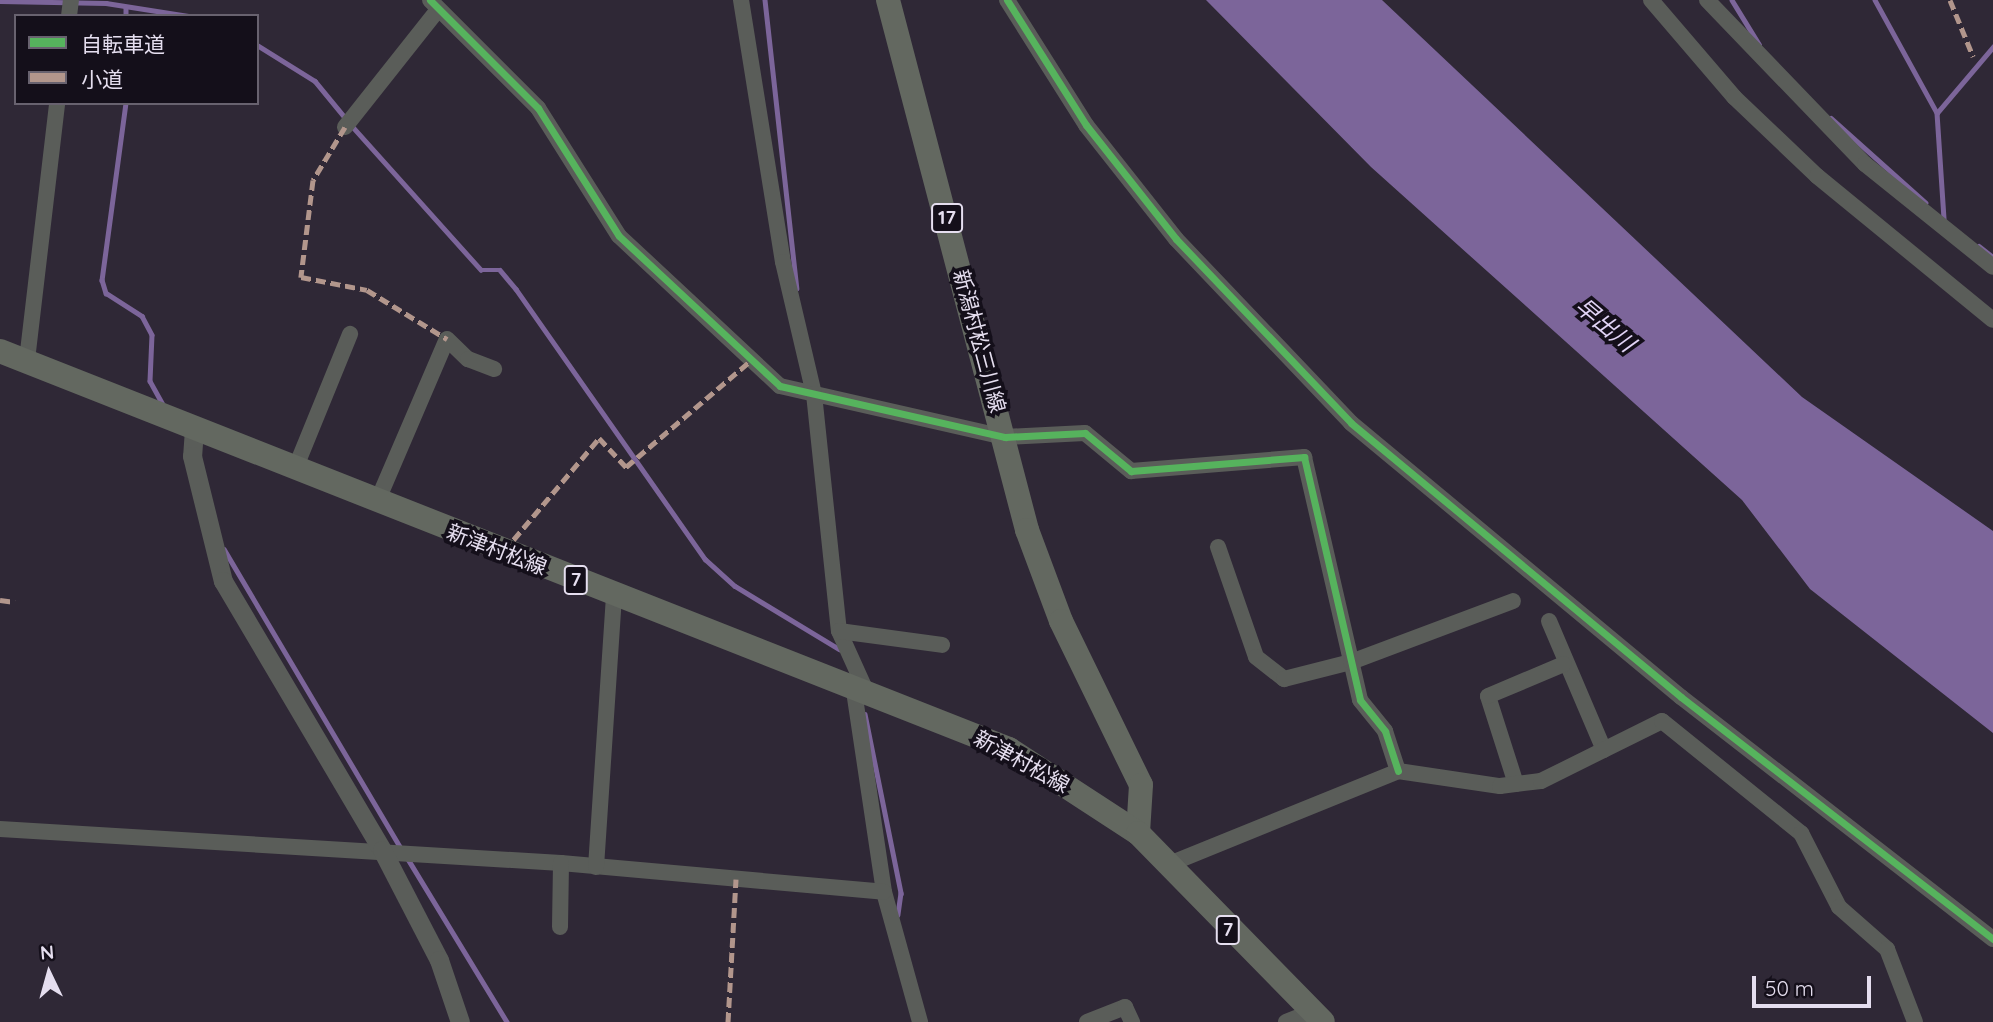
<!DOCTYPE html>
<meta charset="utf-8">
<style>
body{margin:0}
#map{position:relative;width:1993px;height:1022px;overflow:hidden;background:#2f2836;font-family:Quicksand,"Noto Sans JP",sans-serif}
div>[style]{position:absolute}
.water>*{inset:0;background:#7c659a}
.stream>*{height:4.5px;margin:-2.25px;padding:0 2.25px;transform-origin:2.25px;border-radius:2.25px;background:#7c659a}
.minor>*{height:16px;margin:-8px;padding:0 8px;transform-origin:8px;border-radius:8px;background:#5a5d59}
.tertiary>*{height:19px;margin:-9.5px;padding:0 9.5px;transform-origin:9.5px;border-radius:9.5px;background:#5a5d59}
.primary>*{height:24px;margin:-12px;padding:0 12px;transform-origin:12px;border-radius:12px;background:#636860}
.quiet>*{height:5px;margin-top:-2.5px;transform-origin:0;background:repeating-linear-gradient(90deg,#b2968c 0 10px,transparent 0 15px)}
.cycleway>*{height:7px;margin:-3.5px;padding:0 3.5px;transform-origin:3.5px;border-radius:3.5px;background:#56b35d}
span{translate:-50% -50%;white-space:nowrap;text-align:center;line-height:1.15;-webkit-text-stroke:7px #140f1a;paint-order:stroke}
.shield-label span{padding:2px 5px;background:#140f1a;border:2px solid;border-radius:5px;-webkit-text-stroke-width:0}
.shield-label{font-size:19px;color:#e5deef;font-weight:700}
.street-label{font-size:21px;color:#e5deef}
.water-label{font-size:23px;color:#e2d5f7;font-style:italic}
.legend{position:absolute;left:14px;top:14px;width:245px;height:91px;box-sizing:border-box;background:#140f1a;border:2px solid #68626f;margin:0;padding:9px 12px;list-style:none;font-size:21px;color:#e5deef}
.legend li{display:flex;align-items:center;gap:14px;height:35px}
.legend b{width:35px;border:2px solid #68626f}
.north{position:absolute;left:14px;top:938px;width:70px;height:70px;-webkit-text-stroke:5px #140f1a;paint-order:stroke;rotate:355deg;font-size:19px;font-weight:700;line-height:28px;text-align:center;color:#e5deef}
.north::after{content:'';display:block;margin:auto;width:24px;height:32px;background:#e5deef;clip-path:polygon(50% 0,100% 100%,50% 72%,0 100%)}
.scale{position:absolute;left:1752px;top:976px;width:119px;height:32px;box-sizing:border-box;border:4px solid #e5deef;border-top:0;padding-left:9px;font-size:21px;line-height:24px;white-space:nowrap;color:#e5deef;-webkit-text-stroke:5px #140f1a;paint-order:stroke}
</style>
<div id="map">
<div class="water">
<i style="clip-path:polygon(1206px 0,1382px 0,1802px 397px,1993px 531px,1993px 733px,1810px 589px,1742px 500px,1371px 167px)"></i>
</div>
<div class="stream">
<i style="left:765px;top:0;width:290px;rotate:83.7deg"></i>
<i style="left:1732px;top:0;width:52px;rotate:58.5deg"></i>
<i style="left:1875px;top:0;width:129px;rotate:61.2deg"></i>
<i style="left:1937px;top:113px;width:106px;rotate:86.2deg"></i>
<i style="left:0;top:1px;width:106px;rotate:1.1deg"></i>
<i style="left:106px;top:3px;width:83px;rotate:9deg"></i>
<i style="left:126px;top:7px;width:9px;rotate:90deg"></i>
<i style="left:257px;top:45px;width:68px;rotate:31.8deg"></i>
<i style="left:315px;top:81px;width:50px;rotate:50.6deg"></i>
<i style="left:126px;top:103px;width:179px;rotate:97.7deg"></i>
<i style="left:102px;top:280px;width:14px;rotate:73deg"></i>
<i style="left:106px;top:293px;width:43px;rotate:32.6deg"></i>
<i style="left:142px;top:316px;width:21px;rotate:62deg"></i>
<i style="left:152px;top:335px;width:46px;rotate:92.5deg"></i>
<i style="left:150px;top:381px;width:29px;rotate:61deg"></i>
<i style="left:1937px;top:113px;width:87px;rotate:-49.7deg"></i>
<i style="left:1831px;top:118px;width:127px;rotate:41.8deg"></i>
<i style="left:352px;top:126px;width:193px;rotate:48.1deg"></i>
<i style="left:481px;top:270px;width:19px"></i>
<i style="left:500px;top:270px;width:25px;rotate:50deg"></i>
<i style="left:516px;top:289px;width:330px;rotate:55deg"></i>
<i style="left:705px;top:559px;width:40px;rotate:42deg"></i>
<i style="left:735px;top:586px;width:122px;rotate:31.2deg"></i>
<i style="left:1979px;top:246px;width:18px;rotate:38deg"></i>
<i style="left:224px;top:549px;width:347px;rotate:59.4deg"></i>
<i style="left:865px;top:714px;width:183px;rotate:78.6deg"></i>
<i style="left:901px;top:893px;width:22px;rotate:98deg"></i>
<i style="left:408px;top:859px;width:191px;rotate:58.7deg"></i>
</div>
<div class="minor">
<i style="left:430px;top:0;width:153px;rotate:45deg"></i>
<i style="left:538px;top:108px;width:151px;rotate:57.7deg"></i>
<i style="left:619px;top:236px;width:220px;rotate:43deg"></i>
<i style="left:780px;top:386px;width:231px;rotate:12.8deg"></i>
<i style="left:1005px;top:437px;width:80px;rotate:-2.9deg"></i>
<i style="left:1085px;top:433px;width:60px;rotate:39.6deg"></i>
<i style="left:1131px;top:471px;width:174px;rotate:-4.6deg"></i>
<i style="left:1304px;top:457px;width:249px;rotate:77deg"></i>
<i style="left:1360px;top:700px;width:40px;rotate:51deg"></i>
<i style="left:1385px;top:731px;width:42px;rotate:72deg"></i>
<i style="left:741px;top:0;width:265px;rotate:80.9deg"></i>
<i style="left:783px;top:262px;width:136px;rotate:76.8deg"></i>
<i style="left:814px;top:394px;width:238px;rotate:84deg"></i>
<i style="left:839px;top:631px;width:68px;rotate:65.7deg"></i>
<i style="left:1007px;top:0;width:148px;rotate:57.7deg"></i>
<i style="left:1086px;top:125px;width:145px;rotate:51.7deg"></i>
<i style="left:1176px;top:239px;width:254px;rotate:46.4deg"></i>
<i style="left:1351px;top:423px;width:429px;rotate:39.7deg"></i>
<i style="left:1681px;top:697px;width:395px;rotate:37.8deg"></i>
<i style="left:1651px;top:0;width:128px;rotate:49.4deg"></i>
<i style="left:1734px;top:97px;width:115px;rotate:43.6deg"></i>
<i style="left:1817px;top:176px;width:227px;rotate:39.3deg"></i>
<i style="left:1707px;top:0;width:228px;rotate:46.1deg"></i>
<i style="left:1865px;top:164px;width:164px;rotate:38.8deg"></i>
<i style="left:69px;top:16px;width:16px;rotate:-83deg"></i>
<i style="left:345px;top:127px;width:148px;rotate:-51.6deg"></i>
<i style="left:19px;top:361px;width:8px;rotate:-7deg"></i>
<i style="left:27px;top:360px;width:259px;rotate:-83.3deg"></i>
<i style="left:295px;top:469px;width:146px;rotate:-67.8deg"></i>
<i style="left:377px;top:502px;width:177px;rotate:-66.8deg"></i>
<i style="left:447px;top:339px;width:29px;rotate:44deg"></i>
<i style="left:468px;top:359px;width:28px;rotate:21deg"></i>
<i style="left:1218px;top:547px;width:116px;rotate:70.9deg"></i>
<i style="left:1256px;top:657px;width:36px;rotate:38deg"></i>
<i style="left:1284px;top:679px;width:69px;rotate:-14.2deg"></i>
<i style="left:1351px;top:662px;width:173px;rotate:-20.6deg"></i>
<i style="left:1549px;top:621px;width:140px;rotate:66.9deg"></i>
<i style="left:839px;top:631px;width:104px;rotate:7.7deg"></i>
<i style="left:854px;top:691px;width:203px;rotate:81.5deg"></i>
<i style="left:884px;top:892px;width:135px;rotate:74.5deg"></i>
<i style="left:1516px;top:784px;width:92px;rotate:-107.7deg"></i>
<i style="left:1488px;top:696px;width:82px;rotate:-22.8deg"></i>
<i style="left:0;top:829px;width:562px;rotate:3.47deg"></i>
<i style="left:561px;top:863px;width:324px;rotate:5.1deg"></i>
<i style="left:1167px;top:865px;width:249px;rotate:-22.1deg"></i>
<i style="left:1398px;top:771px;width:103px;rotate:8.4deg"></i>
<i style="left:1500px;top:786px;width:41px;rotate:-7deg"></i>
<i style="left:1541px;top:781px;width:135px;rotate:-26.4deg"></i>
<i style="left:1662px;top:721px;width:179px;rotate:38.9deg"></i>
<i style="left:1801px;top:833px;width:83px;rotate:62.8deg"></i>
<i style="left:1839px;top:907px;width:64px;rotate:41.2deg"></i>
<i style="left:1887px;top:949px;width:78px;rotate:69deg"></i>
<i style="left:596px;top:867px;width:273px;rotate:-86.2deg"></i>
<i style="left:560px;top:927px;width:64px;rotate:-89.1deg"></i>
<i style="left:1087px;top:1022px;width:41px;rotate:-21.5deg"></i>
<i style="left:1125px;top:1007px;width:17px;rotate:65deg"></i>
<i style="left:1286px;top:1022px;width:27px;rotate:-22deg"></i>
</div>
<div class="tertiary">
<i style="left:194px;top:429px;width:27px;rotate:94deg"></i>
<i style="left:192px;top:456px;width:129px;rotate:76.1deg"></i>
<i style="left:223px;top:581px;width:312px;rotate:59.4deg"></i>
<i style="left:382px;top:850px;width:124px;rotate:62.6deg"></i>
<i style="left:439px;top:960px;width:65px;rotate:71.3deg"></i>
</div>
<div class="primary">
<i style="left:888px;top:0;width:548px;rotate:75.3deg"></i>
<i style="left:1027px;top:530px;width:97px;rotate:69.5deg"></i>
<i style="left:1061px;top:621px;width:182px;rotate:64deg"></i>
<i style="left:1141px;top:785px;width:48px;rotate:93.6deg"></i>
<i style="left:0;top:351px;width:1085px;rotate:21.53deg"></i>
<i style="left:1009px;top:749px;width:154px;rotate:33.1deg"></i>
<i style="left:1138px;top:833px;width:264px;rotate:45.6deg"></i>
</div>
<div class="quiet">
<i style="left:1950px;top:0;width:61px;rotate:67.7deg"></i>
<i style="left:345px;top:127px;width:62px;rotate:121.1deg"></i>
<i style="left:313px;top:180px;width:98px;rotate:97.1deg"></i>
<i style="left:301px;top:277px;width:67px;rotate:11.1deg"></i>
<i style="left:367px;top:290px;width:94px;rotate:31.5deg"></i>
<i style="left:504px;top:551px;width:148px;rotate:-49.9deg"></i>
<i style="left:599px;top:438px;width:40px;rotate:47deg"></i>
<i style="left:626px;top:467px;width:162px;rotate:-40.5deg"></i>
<i style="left:0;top:600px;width:15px;rotate:8deg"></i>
<i style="left:728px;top:1022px;width:143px;rotate:-86.8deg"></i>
</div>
<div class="cycleway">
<i style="left:430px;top:0;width:153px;rotate:45deg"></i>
<i style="left:538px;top:108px;width:151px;rotate:57.7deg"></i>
<i style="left:619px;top:236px;width:220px;rotate:43deg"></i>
<i style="left:780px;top:386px;width:231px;rotate:12.8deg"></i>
<i style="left:1005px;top:437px;width:80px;rotate:-2.9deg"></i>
<i style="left:1085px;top:433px;width:60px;rotate:39.6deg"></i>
<i style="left:1131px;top:471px;width:174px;rotate:-4.6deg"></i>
<i style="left:1304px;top:457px;width:249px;rotate:77deg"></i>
<i style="left:1360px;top:700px;width:40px;rotate:51deg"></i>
<i style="left:1385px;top:731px;width:42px;rotate:72deg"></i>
<i style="left:1007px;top:0;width:148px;rotate:57.7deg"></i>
<i style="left:1086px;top:125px;width:145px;rotate:51.7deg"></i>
<i style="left:1176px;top:239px;width:254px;rotate:46.4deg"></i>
<i style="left:1351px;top:423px;width:429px;rotate:39.7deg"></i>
<i style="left:1681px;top:697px;width:395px;rotate:37.8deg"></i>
</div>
<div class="shield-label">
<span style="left:947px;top:218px">17</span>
<span style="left:576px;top:580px">7</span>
<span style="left:1228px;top:930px">7</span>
</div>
<div class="street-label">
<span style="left:980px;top:341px;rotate:75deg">新潟村松三川線</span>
<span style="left:497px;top:549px;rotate:21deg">新津村松線</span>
<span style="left:1022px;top:761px;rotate:29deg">新津村松線</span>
</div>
<div class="water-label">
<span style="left:1605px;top:325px;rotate:40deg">早出川</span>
</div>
<ul class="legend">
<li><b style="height:9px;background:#56b35d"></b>自転車道</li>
<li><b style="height:9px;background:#b2968c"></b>小道</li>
</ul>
<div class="north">N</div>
<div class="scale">50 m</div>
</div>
